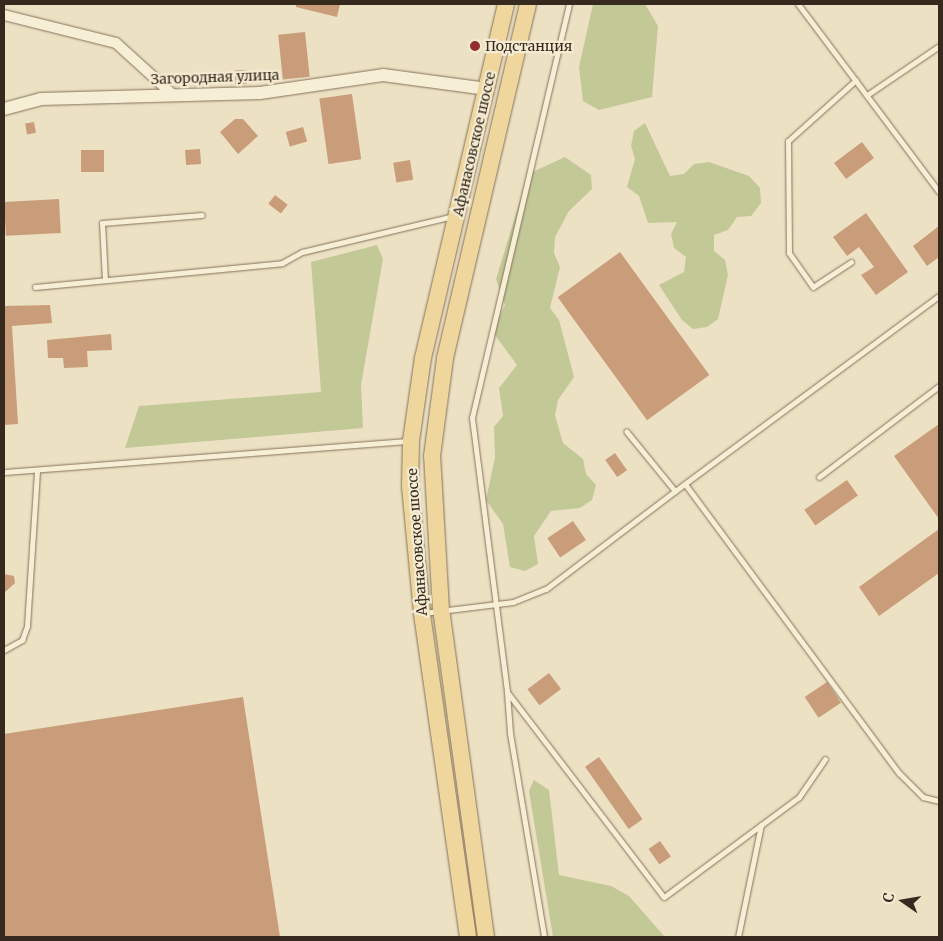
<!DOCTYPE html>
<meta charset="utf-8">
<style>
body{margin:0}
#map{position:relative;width:943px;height:941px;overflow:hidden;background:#ece1c3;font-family:Merriweather,serif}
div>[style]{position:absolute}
.green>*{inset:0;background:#c2c997}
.building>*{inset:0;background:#c99d7a;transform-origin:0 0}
.roads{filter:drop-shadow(0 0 1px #85725b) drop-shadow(0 0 1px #85725b)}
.service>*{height:5px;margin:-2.5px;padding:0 2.5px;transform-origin:2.5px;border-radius:2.5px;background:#f7eed6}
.minor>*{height:10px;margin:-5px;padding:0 5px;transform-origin:5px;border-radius:5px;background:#f7eed6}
.tertiary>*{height:12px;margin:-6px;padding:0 6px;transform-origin:6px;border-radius:6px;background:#f7eed6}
.primary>*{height:16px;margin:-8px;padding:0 8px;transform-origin:8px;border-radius:8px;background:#eed69c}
.dots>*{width:14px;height:14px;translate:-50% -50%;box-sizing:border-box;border:2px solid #f4ebd2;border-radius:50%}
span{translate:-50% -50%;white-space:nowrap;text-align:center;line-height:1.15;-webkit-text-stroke:4.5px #f4ebd2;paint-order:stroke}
.poi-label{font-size:14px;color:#362a1e}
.left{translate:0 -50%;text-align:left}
.street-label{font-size:14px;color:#362a1e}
.frame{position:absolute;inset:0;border:5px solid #362a1e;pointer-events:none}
.north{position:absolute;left:878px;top:876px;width:50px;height:50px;-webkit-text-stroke:4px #f4ebd2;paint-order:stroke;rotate:283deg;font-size:14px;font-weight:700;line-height:20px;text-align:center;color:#362a1e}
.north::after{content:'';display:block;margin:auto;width:18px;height:22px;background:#362a1e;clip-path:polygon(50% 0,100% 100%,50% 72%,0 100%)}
</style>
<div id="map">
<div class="green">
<i style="clip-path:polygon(593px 4px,645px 4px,658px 26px,652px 97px,599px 110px,583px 101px,579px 67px)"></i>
<i style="clip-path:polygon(645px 123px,670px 176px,684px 174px,694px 164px,709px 162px,749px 176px,760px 188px,761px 203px,751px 216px,737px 217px,728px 230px,714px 235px,714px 251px,725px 260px,728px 275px,718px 319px,707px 327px,693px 329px,682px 320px,659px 285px,684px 272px,686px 257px,674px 248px,671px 234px,677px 222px,648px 223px,639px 196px,627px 187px,635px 159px,631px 146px,634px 131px)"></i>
<i style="clip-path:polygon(565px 157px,591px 175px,592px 189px,569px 211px,555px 237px,554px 253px,560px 267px,550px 308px,559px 320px,574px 377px,558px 400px,555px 415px,563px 443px,583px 459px,586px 474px,596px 485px,592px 500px,580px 508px,551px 511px,534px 536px,538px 564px,525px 571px,510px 567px,503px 524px,486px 500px,495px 457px,494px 427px,503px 416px,499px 388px,517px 365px,492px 331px,505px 305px,496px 279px,528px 174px)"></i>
<i style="clip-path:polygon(377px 245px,383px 259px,361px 385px,363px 428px,125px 448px,139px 406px,321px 392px,311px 262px)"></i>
<i style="clip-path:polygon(534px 780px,549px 790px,559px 875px,611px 886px,629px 896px,665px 937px,553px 937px,529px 791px)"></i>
</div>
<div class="building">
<i style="clip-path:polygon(296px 4px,340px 4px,337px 17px,296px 7px)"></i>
<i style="left:305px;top:32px;width:45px;height:27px;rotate:84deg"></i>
<i style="left:235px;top:70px;width:12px;height:14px"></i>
<i style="left:352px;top:94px;width:66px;height:33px;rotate:82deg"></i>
<i style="clip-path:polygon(235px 119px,243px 119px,258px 136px,238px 154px,220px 132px)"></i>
<i style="left:34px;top:122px;width:11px;height:9px;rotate:80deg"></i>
<i style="left:303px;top:127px;width:15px;height:18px;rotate:74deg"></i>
<i style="left:862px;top:142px;width:20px;height:35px;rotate:53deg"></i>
<i style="left:200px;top:149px;width:15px;height:15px;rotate:86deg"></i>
<i style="left:104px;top:150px;width:22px;height:23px;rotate:90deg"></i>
<i style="left:410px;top:160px;width:20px;height:17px;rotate:81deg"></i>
<i style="left:275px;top:195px;width:16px;height:11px;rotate:38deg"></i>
<i style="left:59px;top:199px;width:34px;height:55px;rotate:87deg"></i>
<i style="clip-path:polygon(866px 213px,908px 272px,876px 295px,861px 275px,874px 267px,859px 247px,847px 256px,833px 237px)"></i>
<i style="clip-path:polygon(939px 226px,939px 257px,927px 266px,913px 246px)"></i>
<i style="left:620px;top:252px;width:152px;height:77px;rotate:54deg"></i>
<i style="clip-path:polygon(50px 305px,52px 323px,12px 326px,18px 424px,4px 425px,4px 306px)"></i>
<i style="clip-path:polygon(111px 334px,112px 350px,87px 351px,88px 367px,64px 368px,63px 358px,48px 358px,47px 340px)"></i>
<i style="clip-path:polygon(939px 424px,939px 519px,894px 456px)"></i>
<i style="left:615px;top:453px;width:21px;height:12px;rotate:55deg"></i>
<i style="left:847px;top:480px;width:19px;height:52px;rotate:55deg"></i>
<i style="left:573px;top:521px;width:23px;height:31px;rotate:56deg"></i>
<i style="clip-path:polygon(939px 529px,939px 573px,879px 616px,859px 587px)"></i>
<i style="clip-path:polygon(4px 574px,14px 576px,15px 583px,4px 593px)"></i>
<i style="left:549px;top:673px;width:20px;height:27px;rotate:53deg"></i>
<i style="left:827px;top:682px;width:25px;height:27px;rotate:56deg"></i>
<i style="clip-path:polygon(243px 697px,280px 937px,4px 937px,4px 734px)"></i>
<i style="left:599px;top:757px;width:76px;height:17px;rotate:55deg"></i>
<i style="left:660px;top:841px;width:19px;height:14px;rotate:55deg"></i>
</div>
<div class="roads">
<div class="service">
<i style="left:569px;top:4px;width:425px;rotate:103.2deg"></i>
<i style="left:472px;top:418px;width:276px;rotate:82.7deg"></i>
<i style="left:507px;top:692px;width:258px;rotate:52.6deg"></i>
<i style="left:664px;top:897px;width:168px;rotate:-36.5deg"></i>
<i style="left:799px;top:797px;width:46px;rotate:-55.6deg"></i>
<i style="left:798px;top:4px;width:235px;rotate:53.1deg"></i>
<i style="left:867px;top:95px;width:87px;rotate:-34.2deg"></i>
<i style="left:851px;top:262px;width:45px;rotate:146.7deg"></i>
<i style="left:813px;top:287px;width:42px;rotate:-125.2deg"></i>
<i style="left:789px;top:253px;width:112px;rotate:-90.5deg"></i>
<i style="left:788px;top:141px;width:91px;rotate:-41.9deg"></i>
<i style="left:105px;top:280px;width:57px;rotate:-93deg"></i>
<i style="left:102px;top:223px;width:100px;rotate:-4.6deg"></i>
<i style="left:35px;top:287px;width:248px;rotate:-5.5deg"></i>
<i style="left:282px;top:263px;width:23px;rotate:-29deg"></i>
<i style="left:302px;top:252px;width:155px;rotate:-13.4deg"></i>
<i style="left:4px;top:472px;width:405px;rotate:-4.4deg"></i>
<i style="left:819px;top:477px;width:151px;rotate:-37.2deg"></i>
<i style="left:685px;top:484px;width:360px;rotate:53.5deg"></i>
<i style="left:899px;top:773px;width:34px;rotate:45deg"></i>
<i style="left:923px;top:797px;width:16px;rotate:14deg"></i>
<i style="left:675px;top:491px;width:328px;rotate:-36.5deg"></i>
<i style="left:423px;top:613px;width:91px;rotate:-7deg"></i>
<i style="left:513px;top:602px;width:35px;rotate:-22deg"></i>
<i style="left:546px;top:589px;width:162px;rotate:-37.2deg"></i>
<i style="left:675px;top:491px;width:77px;rotate:-129.2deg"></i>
<i style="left:4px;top:650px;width:21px;rotate:-29deg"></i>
<i style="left:22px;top:640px;width:15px;rotate:-70deg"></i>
<i style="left:27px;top:626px;width:156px;rotate:-86.3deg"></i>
<i style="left:507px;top:692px;width:41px;rotate:85.8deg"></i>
<i style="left:510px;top:733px;width:207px;rotate:80.5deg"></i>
<i style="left:738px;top:937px;width:114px;rotate:-78.4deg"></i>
</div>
<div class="minor">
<i style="left:4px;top:15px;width:115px;rotate:14deg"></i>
<i style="left:116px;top:43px;width:74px;rotate:42.3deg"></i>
</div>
<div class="tertiary">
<i style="left:4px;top:109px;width:38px;rotate:-15deg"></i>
<i style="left:41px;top:99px;width:219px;rotate:-1.6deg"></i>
<i style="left:260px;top:93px;width:124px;rotate:-8.3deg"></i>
<i style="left:383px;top:75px;width:105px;rotate:7.7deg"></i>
</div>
<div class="primary">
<i style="left:468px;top:937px;width:327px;rotate:-98.1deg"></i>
<i style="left:422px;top:613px;width:128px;rotate:-95.4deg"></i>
<i style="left:410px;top:486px;width:45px;rotate:-88.7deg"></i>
<i style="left:411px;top:441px;width:84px;rotate:-81.8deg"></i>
<i style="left:423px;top:358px;width:364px;rotate:-76.8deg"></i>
<i style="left:486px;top:937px;width:330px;rotate:-97.8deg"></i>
<i style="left:441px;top:610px;width:154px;rotate:-93.3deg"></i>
<i style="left:432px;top:456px;width:99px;rotate:-82.4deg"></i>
<i style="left:445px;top:358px;width:364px;rotate:-76.8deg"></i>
</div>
</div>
<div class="dots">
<i style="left:475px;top:46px;background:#922f2d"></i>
</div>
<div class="poi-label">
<span class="left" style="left:485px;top:46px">Подстанция</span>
</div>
<div class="street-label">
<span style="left:215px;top:77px;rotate:-2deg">Загородная улица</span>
<span style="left:474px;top:144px;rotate:-77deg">Афанасовское шоссе</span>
<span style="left:417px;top:542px;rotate:-94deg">Афанасовское шоссе</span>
</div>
<div class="frame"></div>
<div class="north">С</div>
</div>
